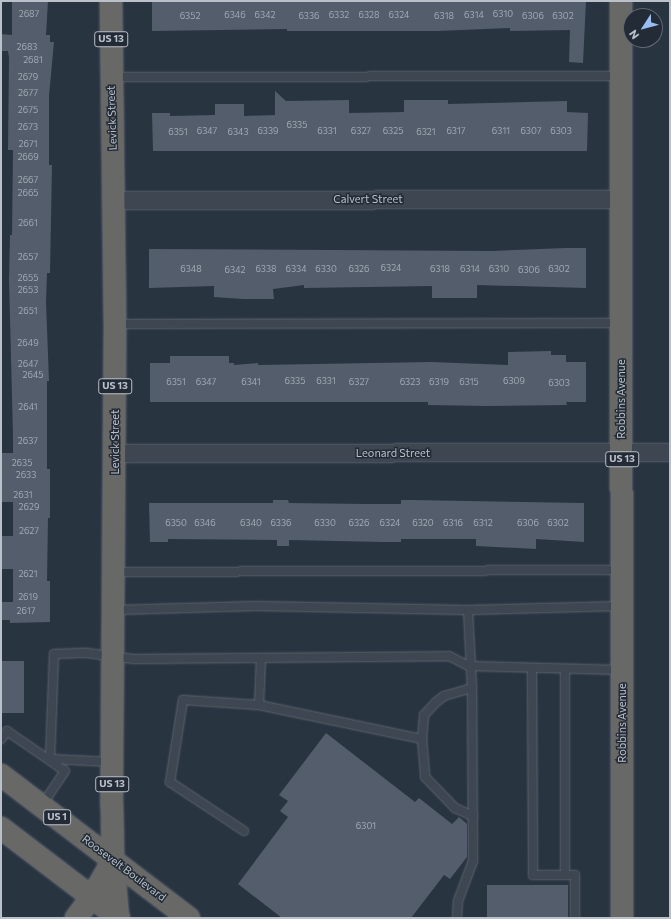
<!DOCTYPE html>
<style>
body{margin:0}
#map{position:relative;width:671px;height:919px;overflow:hidden;background:#293441;font-family:Commissioner,sans-serif}
div>[style]{position:absolute}
.building>*{inset:0;background:#535d6c;transform-origin:0 0}
.roads{filter:drop-shadow(0 0 1px #5b646e) drop-shadow(0 0 1px #5b646e)}
.service>*{height:8px;margin:-4px;padding:0 4px;transform-origin:4px;border-radius:4px;background:#3d4651}
.minor>*{height:17px;margin:-8.5px;padding:0 8.5px;transform-origin:8.5px;border-radius:8.5px;background:#3d4651}
.trunk>*{height:22px;margin:-11px;padding:0 11px;transform-origin:11px;border-radius:11px;background:#686866}
span{translate:-50% -50%;white-space:nowrap;text-align:center;line-height:1.15;-webkit-text-stroke:3px #222b36;paint-order:stroke}
.number-label{font-size:9px;color:#a0a8b3}
.number-label span{-webkit-text-stroke-width:0}
.shield-label span{padding:1px 3px;background:#222b36;border:1px solid;border-radius:3px;-webkit-text-stroke-width:0}
.shield-label{font-size:10px;color:#bac1cb;font-weight:700}
.street-label{font-size:11px;color:#bac1cb}
.frame{position:absolute;inset:0;border:2px solid #bac1cb;pointer-events:none}
.north{position:absolute;left:623px;top:8px;width:40px;height:40px;box-sizing:border-box;background:#222b36;border:1px solid #5f6772;border-radius:50%;rotate:234deg;font-size:11px;font-weight:700;line-height:16px;text-align:center;color:#bac1cb}
.north::after{content:'';display:block;margin:auto;width:14px;height:18px;background:#99bdf1;clip-path:polygon(50% 0,100% 100%,50% 72%,0 100%)}
</style>
<div id="map">
<div class="building">
<i style="clip-path:polygon(12px 1px,48px 1px,46px 35px,50px 35px,50px 42px,54px 42px,49px 96px,49px 165px,52px 165px,50px 273px,47px 273px,46px 302px,49px 381px,47px 381px,47px 469px,50px 469px,50px 518px,48px 518px,47px 581px,50px 581px,50px 622px,10px 623px,10px 620px,1px 620px,1px 602px,13px 602px,13px 569px,1px 569px,1px 536px,13px 536px,13px 502px,1px 502px,1px 453px,13px 453px,13px 436px,9px 279px,10px 235px,12px 235px,13px 150px,8px 150px,9px 58px,8px 51px,1px 51px,1px 34px,12px 35px)"></i>
<i style="clip-path:polygon(152px 1px,586px 1px,583px 63px,569px 62px,570px 30px,510px 31px,510px 28px,437px 31px,287px 31px,287px 29px,152px 31px)"></i>
<i style="clip-path:polygon(275px 91px,286px 101px,349px 100px,349px 113px,404px 112px,404px 100px,448px 100px,448px 104px,567px 101px,567px 112px,588px 113px,587px 151px,153px 151px,152px 113px,170px 113px,170px 116px,215px 115px,215px 104px,244px 104px,244px 116px,275px 115px)"></i>
<i style="clip-path:polygon(566px 248px,586px 248px,586px 288px,477px 285px,477px 298px,432px 298px,432px 286px,304px 288px,304px 285px,273px 289px,274px 299px,243px 299px,214px 297px,214px 286px,149px 288px,149px 249px,492px 251px)"></i>
<i style="clip-path:polygon(551px 351px,551px 355px,566px 355px,566px 362px,586px 362px,586px 402px,566px 402px,567px 405px,486px 406px,428px 405px,428px 402px,150px 402px,150px 363px,170px 363px,170px 356px,229px 356px,229px 363px,234px 363px,234px 365px,258px 363px,258px 365px,431px 362px,508px 365px,508px 352px)"></i>
<i style="clip-path:polygon(273px 500px,288px 500px,289px 503px,367px 504px,401px 504px,401px 500px,411px 500px,584px 503px,584px 542px,536px 539px,536px 549px,476px 546px,476px 539px,401px 539px,401px 542px,383px 542px,289px 540px,289px 546px,277px 546px,277px 540px,168px 539px,168px 542px,150px 542px,149px 503px,273px 503px)"></i>
<i style="left:1px;top:661px;width:23px;height:52px"></i>
<i style="clip-path:polygon(326px 733px,415px 802px,419px 798px,452px 824px,459px 817px,467px 824px,467px 857px,450px 879px,444px 875px,411px 918px,282px 918px,238px 884px,288px 817px,280px 811px,288px 801px,279px 795px)"></i>
<i style="left:568px;top:885px;width:33px;height:81px;rotate:90deg"></i>
</div>
<div class="roads">
<div class="service">
<i style="left:112px;top:77px;width:508px;rotate:-0.11deg"></i>
<i style="left:116px;top:324px;width:504px;rotate:-0.11deg"></i>
<i style="left:115px;top:572px;width:506px;rotate:-0.23deg"></i>
<i style="left:115px;top:610px;width:141px;rotate:-1.6deg"></i>
<i style="left:256px;top:606px;width:212px;rotate:1.1deg"></i>
<i style="left:468px;top:610px;width:153px;rotate:-1.5deg"></i>
<i style="left:261px;top:658px;width:47px;rotate:92.4deg"></i>
<i style="left:259px;top:705px;width:167px;rotate:11.8deg"></i>
<i style="left:422px;top:739px;width:24px;rotate:-85deg"></i>
<i style="left:424px;top:715px;width:16px;rotate:-47deg"></i>
<i style="left:435px;top:703px;width:11px;rotate:-38deg"></i>
<i style="left:444px;top:696px;width:29px;rotate:-16deg"></i>
<i style="left:532px;top:669px;width:206px;rotate:89.7deg"></i>
<i style="left:533px;top:875px;width:32px"></i>
<i style="left:565px;top:669px;width:206px;rotate:90deg"></i>
<i style="left:565px;top:875px;width:10px"></i>
<i style="left:575px;top:875px;width:43px;rotate:90deg"></i>
<i style="left:1px;top:739px;width:10px;rotate:-53deg"></i>
<i style="left:7px;top:731px;width:70px;rotate:34.6deg"></i>
<i style="left:65px;top:771px;width:41px;rotate:124.1deg"></i>
<i style="left:422px;top:739px;width:38px;rotate:85deg"></i>
<i style="left:425px;top:777px;width:43px;rotate:45.9deg"></i>
<i style="left:455px;top:808px;width:20px;rotate:24deg"></i>
<i style="left:112px;top:762px;width:62px;rotate:-177.2deg"></i>
<i style="left:50px;top:759px;width:105px;rotate:-87.8deg"></i>
<i style="left:54px;top:654px;width:33px;rotate:-2deg"></i>
<i style="left:87px;top:653px;width:47px;rotate:7.3deg"></i>
<i style="left:134px;top:659px;width:315px;rotate:-0.5deg"></i>
<i style="left:449px;top:656px;width:22px;rotate:27deg"></i>
<i style="left:469px;top:666px;width:153px;rotate:1.5deg"></i>
<i style="left:244px;top:831px;width:89px;rotate:-146.5deg"></i>
<i style="left:170px;top:782px;width:83px;rotate:-81deg"></i>
<i style="left:183px;top:700px;width:76px;rotate:3.8deg"></i>
<i style="left:457px;top:918px;width:17px;rotate:-87deg"></i>
<i style="left:458px;top:901px;width:43px;rotate:-69.4deg"></i>
<i style="left:473px;top:861px;width:173px;rotate:-90.3deg"></i>
<i style="left:472px;top:688px;width:78px;rotate:-92.9deg"></i>
</div>
<div class="minor">
<i style="left:115px;top:200px;width:506px;rotate:-0.11deg"></i>
<i style="left:115px;top:453px;width:555px;rotate:-0.1deg"></i>
</div>
<div class="trunk">
<i style="left:111px;top:1px;width:323px;rotate:89.3deg"></i>
<i style="left:115px;top:324px;width:482px;rotate:90.4deg"></i>
<i style="left:112px;top:806px;width:54px;rotate:88.9deg"></i>
<i style="left:113px;top:860px;width:58px;rotate:85.1deg"></i>
<i style="left:621px;top:1px;width:917px;rotate:89.94deg"></i>
<i style="left:1px;top:775px;width:236px;rotate:37.3deg"></i>
<i style="left:1px;top:828px;width:148px;rotate:37.3deg"></i>
<i style="left:76px;top:918px;width:26px;rotate:-53deg"></i>
<i style="left:92px;top:897px;width:43px;rotate:-60.4deg"></i>
</div>
</div>
<div class="number-label">
<span style="left:29px;top:14px">2687</span>
<span style="left:503px;top:14px">6310</span>
<span style="left:235px;top:15px">6346</span>
<span style="left:265px;top:15px">6342</span>
<span style="left:339px;top:15px">6332</span>
<span style="left:369px;top:15px">6328</span>
<span style="left:399px;top:15px">6324</span>
<span style="left:474px;top:15px">6314</span>
<span style="left:190px;top:16px">6352</span>
<span style="left:309px;top:16px">6336</span>
<span style="left:444px;top:16px">6318</span>
<span style="left:533px;top:16px">6306</span>
<span style="left:563px;top:16px">6302</span>
<span style="left:27px;top:47px">2683</span>
<span style="left:33px;top:60px">2681</span>
<span style="left:28px;top:77px">2679</span>
<span style="left:28px;top:93px">2677</span>
<span style="left:28px;top:110px">2675</span>
<span style="left:297px;top:125px">6335</span>
<span style="left:28px;top:127px">2673</span>
<span style="left:207px;top:131px">6347</span>
<span style="left:268px;top:131px">6339</span>
<span style="left:327px;top:131px">6331</span>
<span style="left:361px;top:131px">6327</span>
<span style="left:393px;top:131px">6325</span>
<span style="left:456px;top:131px">6317</span>
<span style="left:501px;top:131px">6311</span>
<span style="left:531px;top:131px">6307</span>
<span style="left:561px;top:131px">6303</span>
<span style="left:178px;top:132px">6351</span>
<span style="left:238px;top:132px">6343</span>
<span style="left:426px;top:132px">6321</span>
<span style="left:28px;top:144px">2671</span>
<span style="left:28px;top:157px">2669</span>
<span style="left:28px;top:180px">2667</span>
<span style="left:28px;top:193px">2665</span>
<span style="left:28px;top:223px">2661</span>
<span style="left:28px;top:257px">2657</span>
<span style="left:391px;top:268px">6324</span>
<span style="left:191px;top:269px">6348</span>
<span style="left:266px;top:269px">6338</span>
<span style="left:296px;top:269px">6334</span>
<span style="left:326px;top:269px">6330</span>
<span style="left:359px;top:269px">6326</span>
<span style="left:440px;top:269px">6318</span>
<span style="left:470px;top:269px">6314</span>
<span style="left:499px;top:269px">6310</span>
<span style="left:559px;top:269px">6302</span>
<span style="left:235px;top:270px">6342</span>
<span style="left:529px;top:270px">6306</span>
<span style="left:28px;top:278px">2655</span>
<span style="left:28px;top:290px">2653</span>
<span style="left:28px;top:311px">2651</span>
<span style="left:28px;top:343px">2649</span>
<span style="left:28px;top:364px">2647</span>
<span style="left:33px;top:375px">2645</span>
<span style="left:295px;top:381px">6335</span>
<span style="left:326px;top:381px">6331</span>
<span style="left:514px;top:381px">6309</span>
<span style="left:176px;top:382px">6351</span>
<span style="left:206px;top:382px">6347</span>
<span style="left:251px;top:382px">6341</span>
<span style="left:359px;top:382px">6327</span>
<span style="left:410px;top:382px">6323</span>
<span style="left:439px;top:382px">6319</span>
<span style="left:469px;top:382px">6315</span>
<span style="left:559px;top:383px">6303</span>
<span style="left:28px;top:407px">2641</span>
<span style="left:28px;top:441px">2637</span>
<span style="left:22px;top:463px">2635</span>
<span style="left:26px;top:475px">2633</span>
<span style="left:23px;top:495px">2631</span>
<span style="left:29px;top:507px">2629</span>
<span style="left:176px;top:523px">6350</span>
<span style="left:205px;top:523px">6346</span>
<span style="left:251px;top:523px">6340</span>
<span style="left:281px;top:523px">6336</span>
<span style="left:325px;top:523px">6330</span>
<span style="left:359px;top:523px">6326</span>
<span style="left:390px;top:523px">6324</span>
<span style="left:423px;top:523px">6320</span>
<span style="left:453px;top:523px">6316</span>
<span style="left:483px;top:523px">6312</span>
<span style="left:528px;top:523px">6306</span>
<span style="left:558px;top:523px">6302</span>
<span style="left:29px;top:531px">2627</span>
<span style="left:28px;top:574px">2621</span>
<span style="left:28px;top:597px">2619</span>
<span style="left:26px;top:611px">2617</span>
<span style="left:366px;top:826px">6301</span>
</div>
<div class="shield-label">
<span style="left:111px;top:39px">US 13</span>
<span style="left:115px;top:386px">US 13</span>
<span style="left:622px;top:459px">US 13</span>
<span style="left:112px;top:784px">US 13</span>
<span style="left:57px;top:817px">US 1</span>
</div>
<div class="street-label">
<span style="left:112px;top:118px;rotate:-92deg">Levick Street</span>
<span style="left:368px;top:199px">Calvert Street</span>
<span style="left:621px;top:399px;rotate:-90deg">Robbins Avenue</span>
<span style="left:115px;top:442px;rotate:-90deg">Levick Street</span>
<span style="left:393px;top:453px">Leonard Street</span>
<span style="left:622px;top:723px;rotate:-90deg">Robbins Avenue</span>
<span style="left:124px;top:868px;rotate:37deg">Roosevelt Boulevard</span>
</div>
<div class="frame"></div>
<div class="north">N</div>
</div>
